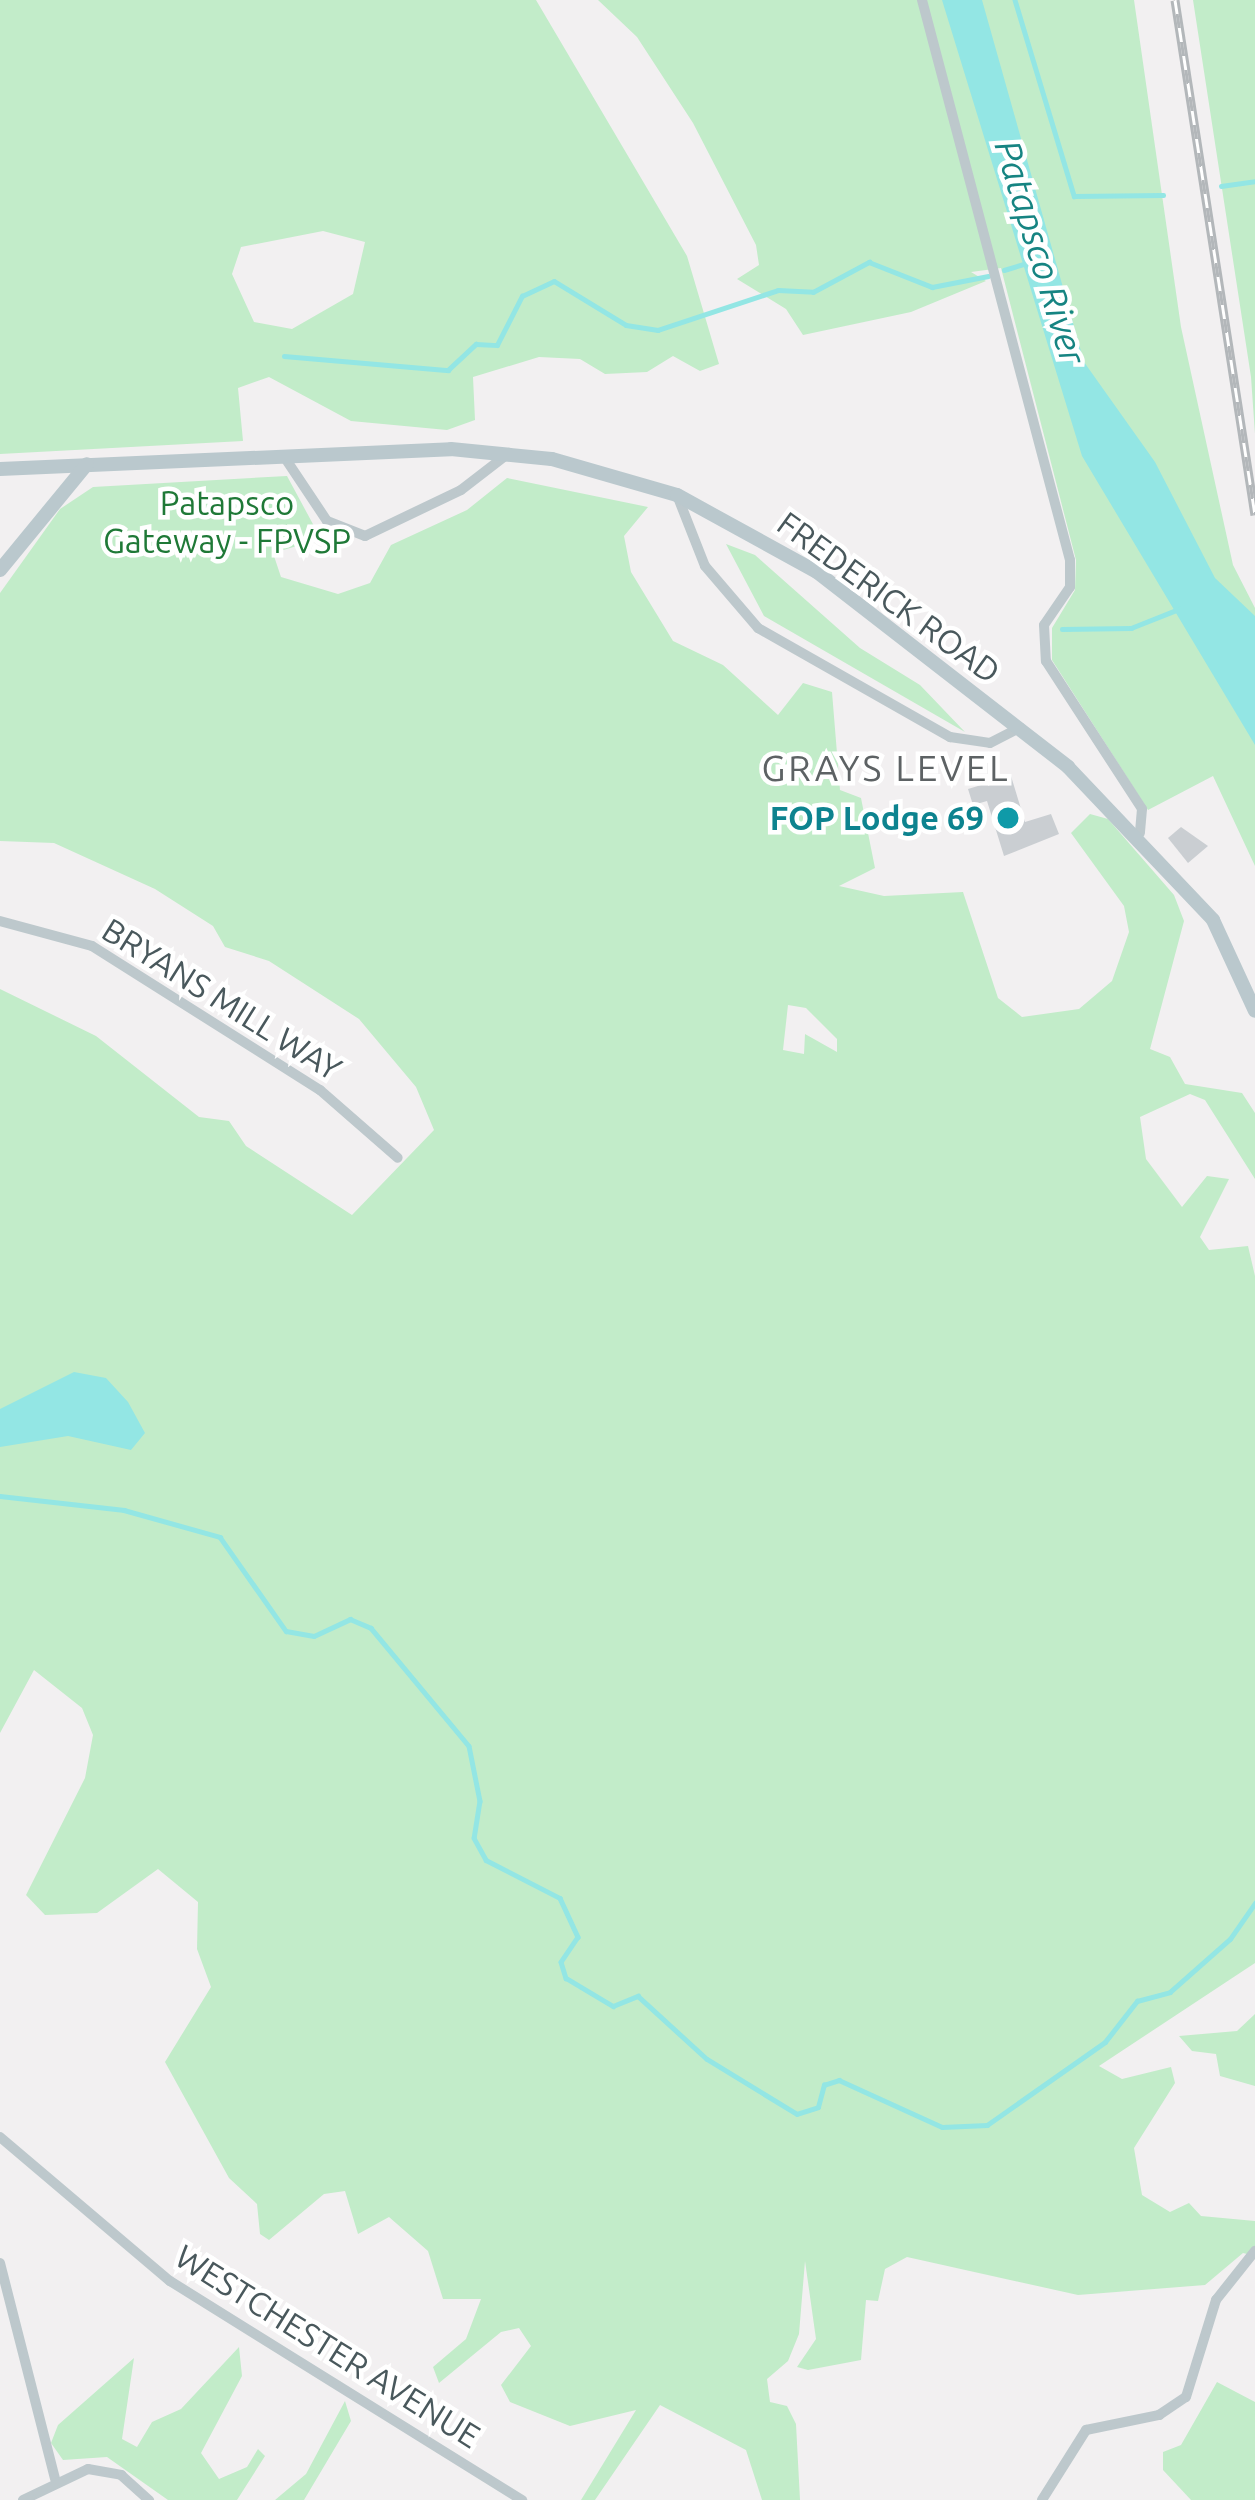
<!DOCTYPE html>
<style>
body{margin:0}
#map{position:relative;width:1255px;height:2500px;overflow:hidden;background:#f2f0f1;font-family:Ubuntu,sans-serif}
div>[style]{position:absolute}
.green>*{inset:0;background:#c2ecc9}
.water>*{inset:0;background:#93e6e4}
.stream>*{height:4.5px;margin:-2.25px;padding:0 2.25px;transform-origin:2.25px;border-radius:2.25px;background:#93e6e4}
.building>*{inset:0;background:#caced2}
.street>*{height:10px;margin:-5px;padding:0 5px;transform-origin:5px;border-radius:5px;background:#bdc8cc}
.secondary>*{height:14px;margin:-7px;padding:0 7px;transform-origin:7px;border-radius:7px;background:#bac8cd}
.rail>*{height:9px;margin-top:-4.5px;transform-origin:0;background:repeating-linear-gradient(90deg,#fff 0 14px,#b3b7ba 0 28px);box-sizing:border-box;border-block:3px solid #b3b7ba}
.dots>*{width:33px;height:33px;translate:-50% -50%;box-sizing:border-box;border:6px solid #fff;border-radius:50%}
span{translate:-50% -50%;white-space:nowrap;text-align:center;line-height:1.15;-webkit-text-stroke:9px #fff;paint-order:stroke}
.park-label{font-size:33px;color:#1f7937}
.street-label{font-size:33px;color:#49585c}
.culture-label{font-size:33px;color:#0d838f;font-weight:700}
.right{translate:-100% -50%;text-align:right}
.water-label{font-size:36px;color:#168482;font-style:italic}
.neighbourhood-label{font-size:36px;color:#5d6264;letter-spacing:3px}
</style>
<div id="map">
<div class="green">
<i style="clip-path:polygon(evenodd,0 0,536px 0,687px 256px,719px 364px,700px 371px,673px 356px,647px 372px,605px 374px,580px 359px,539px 357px,473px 377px,475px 420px,447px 430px,351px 421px,269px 377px,238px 388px,243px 441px,0 454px,0 0,323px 231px,365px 242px,353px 294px,292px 329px,254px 322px,232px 274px,241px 247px,323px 231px)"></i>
<i style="clip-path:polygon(598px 0,1134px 0,1181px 327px,1233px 565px,1255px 608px,1255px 866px,1213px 776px,1148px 810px,1052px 660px,1052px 628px,1075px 590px,1076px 560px,1001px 268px,971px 272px,986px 281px,911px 312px,803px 335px,786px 309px,737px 279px,759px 265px,756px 245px,693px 123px,637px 37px)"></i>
<i style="clip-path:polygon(1193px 0,1255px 0,1255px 434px,1251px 377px)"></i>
<i style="clip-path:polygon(evenodd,287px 476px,321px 539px,273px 553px,281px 577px,338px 594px,370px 583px,391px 545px,467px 510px,507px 478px,648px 507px,624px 536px,631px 572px,673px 641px,723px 665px,778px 715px,803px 683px,832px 692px,840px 790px,861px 798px,875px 868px,839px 886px,884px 896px,963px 892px,998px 998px,1022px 1017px,1079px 1009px,1112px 981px,1129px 932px,1124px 906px,1071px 833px,1090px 814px,1108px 819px,1174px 895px,1184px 921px,1150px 1049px,1170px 1057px,1185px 1084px,1242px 1093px,1255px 1113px,1255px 1179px,1205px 1100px,1190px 1094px,1140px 1117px,1146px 1159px,1182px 1207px,1207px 1176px,1229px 1179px,1200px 1237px,1209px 1250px,1248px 1246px,1255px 1276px,1255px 1963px,1099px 2066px,1122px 2079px,1171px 2067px,1175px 2083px,1134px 2148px,1142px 2195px,1170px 2212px,1189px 2203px,1201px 2216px,1255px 2221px,1255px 2256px,1243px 2253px,1205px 2285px,1078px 2295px,907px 2257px,885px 2269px,878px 2301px,866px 2300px,861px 2360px,808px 2370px,797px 2367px,816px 2339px,805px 2261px,799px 2334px,788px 2361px,767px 2379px,770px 2402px,787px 2406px,796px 2424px,800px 2500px,762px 2500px,746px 2450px,660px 2405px,595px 2500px,581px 2500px,636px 2410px,570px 2426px,510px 2402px,501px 2385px,531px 2346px,519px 2328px,501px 2332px,439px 2383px,433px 2367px,466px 2339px,481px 2299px,443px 2299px,428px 2251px,389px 2217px,358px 2234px,345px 2191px,324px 2194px,269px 2240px,260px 2234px,257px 2204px,229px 2178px,165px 2062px,211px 1987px,197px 1949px,198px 1902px,158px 1869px,97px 1913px,45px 1915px,26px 1895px,85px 1778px,93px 1735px,82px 1708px,34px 1670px,0 1733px,0 989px,96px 1036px,199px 1117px,229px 1121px,246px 1146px,352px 1215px,434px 1130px,416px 1087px,359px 1019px,269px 961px,225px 947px,213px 926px,155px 889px,54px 843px,0 841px,0 593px,60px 509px,93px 487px,287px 476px,788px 1005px,806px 1008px,837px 1039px,837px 1052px,805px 1034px,804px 1054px,783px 1050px,788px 1005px)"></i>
<i style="clip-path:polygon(726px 544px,755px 555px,860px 648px,920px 685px,965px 732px,764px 616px)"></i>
<i style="clip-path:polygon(1255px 2014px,1255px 2086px,1220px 2076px,1216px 2054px,1192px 2051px,1179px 2036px,1237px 2031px)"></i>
<i style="clip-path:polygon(239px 2347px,242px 2376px,201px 2453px,219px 2479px,247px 2467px,258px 2449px,265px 2456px,237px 2500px,168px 2500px,107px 2457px,63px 2460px,51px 2443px,58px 2425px,134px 2358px,122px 2439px,137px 2447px,152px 2422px,181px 2409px)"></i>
<i style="clip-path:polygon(1217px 2382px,1255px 2402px,1255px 2500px,1191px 2500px,1163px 2470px,1163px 2452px,1181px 2445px)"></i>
<i style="clip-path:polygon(345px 2401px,351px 2421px,304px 2500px,275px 2500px,306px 2474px)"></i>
</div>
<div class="water">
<i style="clip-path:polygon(942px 0,982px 0,1084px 362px,1155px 462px,1215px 578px,1255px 616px,1255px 745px,1082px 456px)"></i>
<i style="clip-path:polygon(74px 1372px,106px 1378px,128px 1402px,145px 1433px,131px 1450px,68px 1436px,0 1447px,0 1409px)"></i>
</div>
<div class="stream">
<i style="left:1015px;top:0;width:205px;rotate:73.2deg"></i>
<i style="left:1074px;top:196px;width:89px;rotate:-0.6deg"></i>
<i style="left:1221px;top:186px;width:34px;rotate:-8deg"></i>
<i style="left:1004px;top:270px;width:24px;rotate:-17deg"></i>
<i style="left:284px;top:356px;width:165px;rotate:4.9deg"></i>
<i style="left:448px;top:370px;width:38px;rotate:-43deg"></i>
<i style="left:476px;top:344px;width:21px;rotate:3deg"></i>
<i style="left:497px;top:345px;width:55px;rotate:-63deg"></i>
<i style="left:522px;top:296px;width:35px;rotate:-25deg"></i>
<i style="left:554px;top:281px;width:84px;rotate:31.4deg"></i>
<i style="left:626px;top:325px;width:32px;rotate:9deg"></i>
<i style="left:658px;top:330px;width:126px;rotate:-18.4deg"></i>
<i style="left:778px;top:290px;width:35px;rotate:3deg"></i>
<i style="left:813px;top:292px;width:64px;rotate:-28.2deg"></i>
<i style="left:869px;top:262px;width:68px;rotate:21.6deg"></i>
<i style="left:932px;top:287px;width:57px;rotate:-11.1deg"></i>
<i style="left:1062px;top:629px;width:69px;rotate:-0.8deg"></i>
<i style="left:1131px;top:628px;width:52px;rotate:-21.6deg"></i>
<i style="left:0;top:1496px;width:125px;rotate:6.4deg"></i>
<i style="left:124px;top:1510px;width:100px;rotate:15.7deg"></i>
<i style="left:220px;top:1537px;width:115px;rotate:54.9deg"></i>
<i style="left:286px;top:1631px;width:28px;rotate:10deg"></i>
<i style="left:314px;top:1636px;width:40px;rotate:-25deg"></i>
<i style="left:350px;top:1619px;width:23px;rotate:23deg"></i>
<i style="left:371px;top:1628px;width:153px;rotate:50.3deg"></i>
<i style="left:469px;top:1746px;width:56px;rotate:78.7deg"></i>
<i style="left:480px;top:1801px;width:37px;rotate:99deg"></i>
<i style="left:474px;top:1838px;width:25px;rotate:61deg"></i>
<i style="left:486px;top:1860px;width:83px;rotate:27.2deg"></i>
<i style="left:560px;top:1898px;width:43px;rotate:65.2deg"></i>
<i style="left:578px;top:1937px;width:30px;rotate:124deg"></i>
<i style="left:561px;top:1962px;width:17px;rotate:73deg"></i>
<i style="left:566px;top:1978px;width:55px;rotate:30.8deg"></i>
<i style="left:613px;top:2006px;width:27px;rotate:-22deg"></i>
<i style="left:638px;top:1996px;width:93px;rotate:42.4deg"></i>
<i style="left:707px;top:2059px;width:105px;rotate:31.4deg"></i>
<i style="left:797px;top:2114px;width:22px;rotate:-18deg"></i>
<i style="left:818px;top:2107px;width:23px;rotate:-75deg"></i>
<i style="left:824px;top:2085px;width:16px;rotate:-18deg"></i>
<i style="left:839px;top:2080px;width:113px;rotate:24.5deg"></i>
<i style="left:942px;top:2127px;width:45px;rotate:-2.5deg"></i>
<i style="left:987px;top:2125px;width:144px;rotate:-35.1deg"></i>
<i style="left:1105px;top:2042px;width:52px;rotate:-52deg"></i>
<i style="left:1137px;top:2001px;width:34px;rotate:-15deg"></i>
<i style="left:1170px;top:1992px;width:80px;rotate:-41.5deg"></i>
<i style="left:1230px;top:1939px;width:44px;rotate:-55.2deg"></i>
</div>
<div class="building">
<i style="clip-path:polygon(1011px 776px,1025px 822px,1051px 814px,1059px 834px,1004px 856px,987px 801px,973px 805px,968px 789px)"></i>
<i style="clip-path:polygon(1181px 827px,1208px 846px,1188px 863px,1168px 838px)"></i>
</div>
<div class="street">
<i style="left:922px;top:0;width:579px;rotate:75.2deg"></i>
<i style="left:1070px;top:560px;width:27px;rotate:90deg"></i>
<i style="left:1070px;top:587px;width:46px;rotate:124.4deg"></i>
<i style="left:1044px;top:625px;width:36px;rotate:87deg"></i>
<i style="left:1046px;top:661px;width:176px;rotate:57deg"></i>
<i style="left:1142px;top:809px;width:24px;rotate:95deg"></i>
<i style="left:283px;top:455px;width:79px;rotate:56.3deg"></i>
<i style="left:327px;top:521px;width:41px;rotate:21.5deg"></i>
<i style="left:365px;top:536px;width:106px;rotate:-25.6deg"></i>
<i style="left:461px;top:490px;width:61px;rotate:-37.6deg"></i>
<i style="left:677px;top:495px;width:76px;rotate:68.5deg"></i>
<i style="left:705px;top:566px;width:82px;rotate:49.5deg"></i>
<i style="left:758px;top:628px;width:221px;rotate:29.6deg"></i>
<i style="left:950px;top:737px;width:40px;rotate:8.5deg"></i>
<i style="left:990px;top:743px;width:34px;rotate:-27deg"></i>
<i style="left:0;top:921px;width:95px;rotate:15.2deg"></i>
<i style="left:92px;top:946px;width:270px;rotate:32.3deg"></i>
<i style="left:320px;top:1090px;width:103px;rotate:41.1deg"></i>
<i style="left:0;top:2137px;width:223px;rotate:40.3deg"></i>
<i style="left:170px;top:2281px;width:415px;rotate:31.9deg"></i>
<i style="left:0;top:2263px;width:223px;rotate:75.7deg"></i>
<i style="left:23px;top:2500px;width:72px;rotate:-25.5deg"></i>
<i style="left:88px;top:2469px;width:34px;rotate:10deg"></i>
<i style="left:121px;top:2475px;width:38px;rotate:42deg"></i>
<i style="left:1042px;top:2500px;width:83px;rotate:-57.8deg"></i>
<i style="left:1086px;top:2430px;width:75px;rotate:-11.6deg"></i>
<i style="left:1159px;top:2415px;width:32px;rotate:-34deg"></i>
<i style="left:1186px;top:2397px;width:102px;rotate:-72.8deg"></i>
<i style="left:1216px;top:2300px;width:63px;rotate:-51.5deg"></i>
</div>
<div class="secondary">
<i style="left:0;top:469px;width:451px;rotate:-2.5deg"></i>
<i style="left:451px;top:449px;width:101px;rotate:5.7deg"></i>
<i style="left:552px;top:459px;width:130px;rotate:16.1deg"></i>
<i style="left:677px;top:495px;width:160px;rotate:28.8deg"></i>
<i style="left:817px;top:572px;width:318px;rotate:37.8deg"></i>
<i style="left:1068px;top:767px;width:211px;rotate:46.5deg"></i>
<i style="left:1213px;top:920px;width:100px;rotate:65.2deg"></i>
<i style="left:0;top:570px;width:137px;rotate:-50.6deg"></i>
</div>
<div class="rail">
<i style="left:1175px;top:0;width:521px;rotate:81.17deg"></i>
</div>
<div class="dots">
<i style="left:1008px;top:818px;background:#0f9aa8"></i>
</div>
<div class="park-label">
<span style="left:227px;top:522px">Patapsco<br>Gateway - FPVSP</span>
</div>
<div class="street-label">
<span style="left:889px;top:597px;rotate:36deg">FREDERICK ROAD</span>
<span style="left:222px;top:999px;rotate:32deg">BRYANS MILL WAY</span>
<span style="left:328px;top:2346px;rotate:32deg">WESTCHESTER AVENUE</span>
</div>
<div class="culture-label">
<span class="right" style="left:984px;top:818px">FOP Lodge 69</span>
</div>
<div class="water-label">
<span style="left:1041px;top:252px;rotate:73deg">Patapsco River</span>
</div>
<div class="neighbourhood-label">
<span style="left:886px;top:768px">GRAYS LEVEL</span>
</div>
</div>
